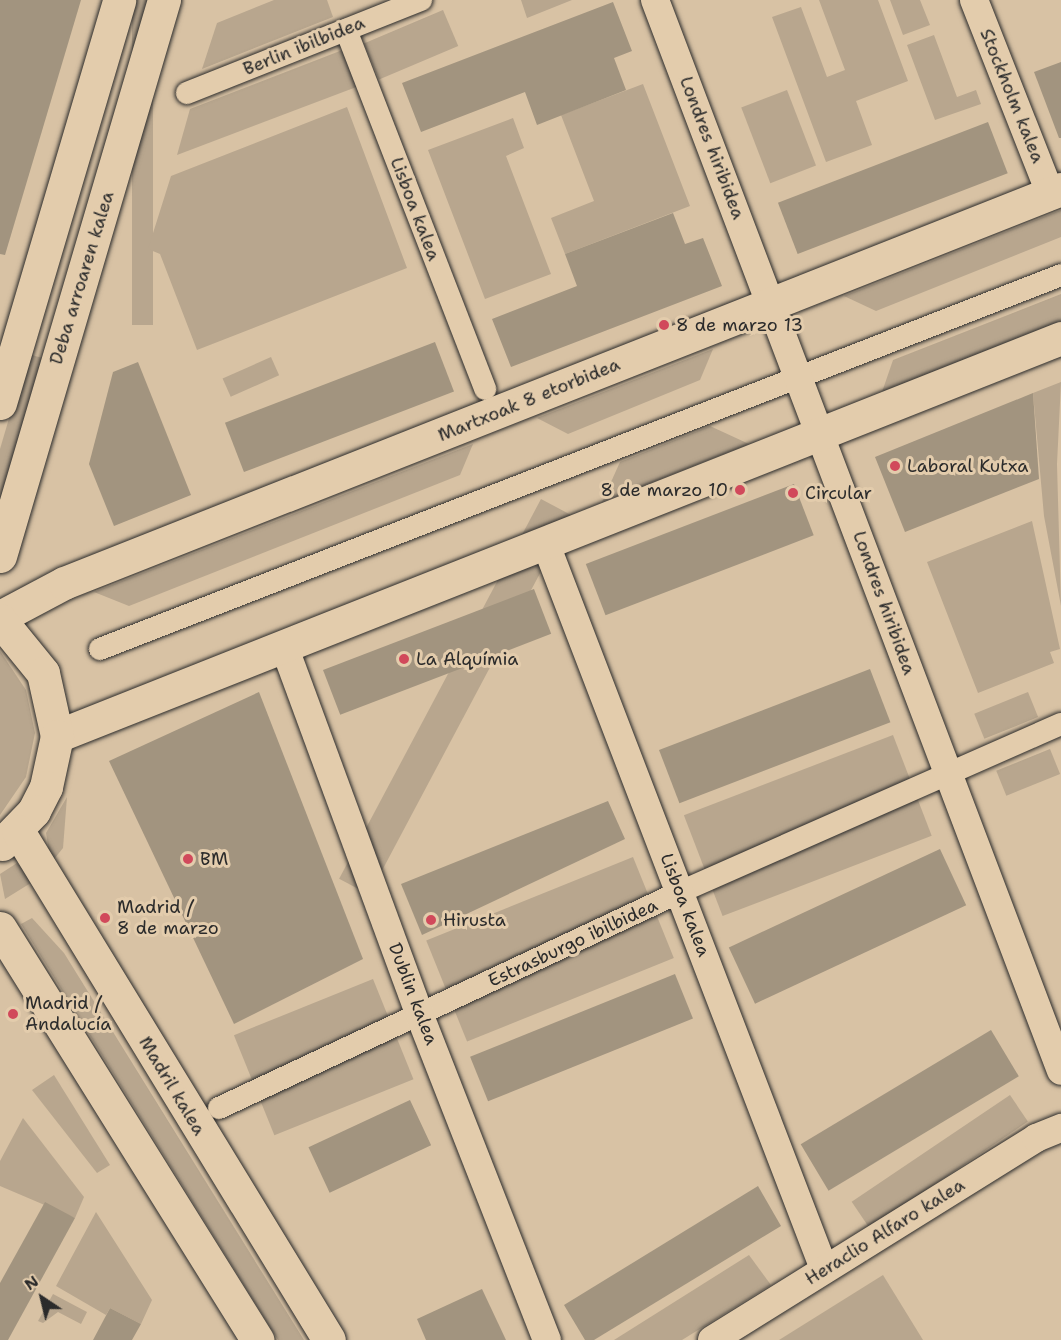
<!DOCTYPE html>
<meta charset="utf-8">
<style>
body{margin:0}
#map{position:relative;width:1061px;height:1340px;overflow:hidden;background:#d8c2a4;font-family:"Shantell Sans",sans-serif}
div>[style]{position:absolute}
.green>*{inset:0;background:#b8a68e;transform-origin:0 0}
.building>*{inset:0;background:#a2947f;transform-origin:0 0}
.roads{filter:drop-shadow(0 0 2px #2b2b2b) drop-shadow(0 0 2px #2b2b2b)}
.pedestrian>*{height:22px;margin:-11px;padding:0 11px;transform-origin:11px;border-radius:11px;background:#e3ccac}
.minor>*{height:28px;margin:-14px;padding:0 14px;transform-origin:14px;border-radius:14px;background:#e3ccac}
.tertiary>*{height:33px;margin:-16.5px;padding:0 16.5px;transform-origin:16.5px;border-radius:16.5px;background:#e3ccac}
.secondary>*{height:33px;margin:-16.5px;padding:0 16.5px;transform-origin:16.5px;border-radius:16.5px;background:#e3ccac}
.primary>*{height:33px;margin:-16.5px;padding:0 16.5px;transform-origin:16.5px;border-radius:16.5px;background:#e3ccac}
.dots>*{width:16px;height:16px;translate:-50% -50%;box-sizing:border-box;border:3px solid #e3ccac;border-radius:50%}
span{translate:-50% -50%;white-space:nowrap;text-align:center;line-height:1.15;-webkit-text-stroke:6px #e3ccac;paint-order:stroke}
.street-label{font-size:18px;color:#2b2b2b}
.poi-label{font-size:18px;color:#2b2b2b}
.left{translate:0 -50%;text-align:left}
.right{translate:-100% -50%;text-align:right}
.north{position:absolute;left:12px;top:1268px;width:60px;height:60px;-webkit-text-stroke:4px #e3ccac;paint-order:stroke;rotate:325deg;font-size:16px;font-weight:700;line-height:24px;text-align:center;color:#2b2b2b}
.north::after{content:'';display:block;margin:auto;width:21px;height:27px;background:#2b2b2b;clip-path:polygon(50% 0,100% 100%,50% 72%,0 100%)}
</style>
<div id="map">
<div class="green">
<i style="left:132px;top:0;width:21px;height:325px"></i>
<i style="clip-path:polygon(274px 0,327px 0,333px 17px,202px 69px,217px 23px)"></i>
<i style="clip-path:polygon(521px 0,572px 0,527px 18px)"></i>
<i style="clip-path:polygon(819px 0,878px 0,908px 81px,856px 101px,872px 145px,826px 162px,772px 17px,801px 7px,827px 77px,845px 70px)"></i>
<i style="clip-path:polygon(890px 0,920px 0,930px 25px,903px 35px)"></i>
<i style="left:443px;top:10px;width:39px;height:86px;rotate:67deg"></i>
<i style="clip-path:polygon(934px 35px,957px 97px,976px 90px,981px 104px,935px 120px,907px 45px)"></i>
<i style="clip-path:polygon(345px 49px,359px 86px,177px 155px,190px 109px)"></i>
<i style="clip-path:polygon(643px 84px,690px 206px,565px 254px,551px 218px,594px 201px,561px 115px)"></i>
<i style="left:787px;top:90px;width:81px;height:49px;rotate:69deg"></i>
<i style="clip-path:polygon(347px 107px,407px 268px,197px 350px,160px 254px,148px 249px,171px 176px)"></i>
<i style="clip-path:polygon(513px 118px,524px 148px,506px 156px,551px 274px,485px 299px,428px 150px)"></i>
<i style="clip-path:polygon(1061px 210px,1061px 237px,876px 311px,844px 296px)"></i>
<i style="clip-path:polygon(1061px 294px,1061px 321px,882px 392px,893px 360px)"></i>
<i style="clip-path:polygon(713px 349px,700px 380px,568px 434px,537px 418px)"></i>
<i style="clip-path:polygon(28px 354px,46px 359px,0 511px,0 449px)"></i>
<i style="left:271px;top:357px;width:20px;height:53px;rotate:66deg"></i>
<i style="clip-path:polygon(1061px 382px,1057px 464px,1061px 606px,1044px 516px,1033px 393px)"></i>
<i style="clip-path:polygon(710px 426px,749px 444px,602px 502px,620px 462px)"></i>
<i style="clip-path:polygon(473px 444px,460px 475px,129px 606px,94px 592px)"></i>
<i style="left:541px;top:499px;width:34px;height:430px;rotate:28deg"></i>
<i style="clip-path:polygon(1032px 521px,1060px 649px,1050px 652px,1054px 663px,978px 693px,927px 562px)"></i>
<i style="clip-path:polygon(0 651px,26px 690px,35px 733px,26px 777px,0 815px)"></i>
<i style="left:1028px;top:692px;width:27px;height:58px;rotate:68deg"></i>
<i style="left:893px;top:735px;width:108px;height:224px;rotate:69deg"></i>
<i style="left:1050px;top:749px;width:27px;height:58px;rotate:68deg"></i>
<i style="clip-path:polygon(67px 797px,63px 848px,51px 863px,46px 833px)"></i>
<i style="left:633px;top:857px;width:109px;height:223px;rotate:68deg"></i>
<i style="clip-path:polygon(17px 863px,34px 881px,5px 899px,0 874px)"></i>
<i style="clip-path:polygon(32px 918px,64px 953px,304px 1340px,278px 1340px,21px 924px)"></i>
<i style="left:373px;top:979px;width:108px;height:150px;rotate:68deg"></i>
<i style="clip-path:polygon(54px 1075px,110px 1165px,97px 1173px,32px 1090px)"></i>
<i style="left:1010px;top:1095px;width:32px;height:191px;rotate:56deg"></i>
<i style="clip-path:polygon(23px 1118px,84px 1197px,75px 1218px,0 1186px,0 1161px)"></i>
<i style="clip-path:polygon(96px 1212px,152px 1300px,141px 1324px,110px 1308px,106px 1315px,56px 1286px)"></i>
<i style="clip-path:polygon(749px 1255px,771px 1285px,682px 1340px,614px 1340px)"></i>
<i style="clip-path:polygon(883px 1275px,923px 1340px,779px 1340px)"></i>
<i style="clip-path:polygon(53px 1294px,87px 1312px,81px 1324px,58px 1312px,43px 1323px,38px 1321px)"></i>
</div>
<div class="building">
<i style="clip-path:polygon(0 0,81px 0,5px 255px,0 254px)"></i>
<i style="clip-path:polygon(613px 2px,632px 51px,614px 58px,626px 90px,537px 125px,525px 92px,421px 132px,402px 83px)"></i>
<i style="clip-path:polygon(1061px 62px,1061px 138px,1059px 138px,1034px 72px)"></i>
<i style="left:988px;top:122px;width:55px;height:225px;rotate:69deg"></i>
<i style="clip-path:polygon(673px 213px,685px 244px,703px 238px,722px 286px,511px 367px,492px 319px,577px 286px,565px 254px)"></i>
<i style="left:435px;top:342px;width:53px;height:225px;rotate:69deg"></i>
<i style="clip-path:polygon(138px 362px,191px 495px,114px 526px,89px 464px,113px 372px)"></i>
<i style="clip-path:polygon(1033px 393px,1039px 479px,905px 532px,875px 457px)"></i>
<i style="left:794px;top:484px;width:55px;height:223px;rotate:69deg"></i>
<i style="left:534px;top:589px;width:48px;height:226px;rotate:69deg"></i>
<i style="left:870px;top:669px;width:57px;height:226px;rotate:69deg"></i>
<i style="clip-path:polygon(259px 692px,363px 959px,234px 1024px,109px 761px)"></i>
<i style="clip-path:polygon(608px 801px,625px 839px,422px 935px,401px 884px)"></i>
<i style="left:940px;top:849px;width:62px;height:233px;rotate:65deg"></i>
<i style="left:675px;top:974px;width:48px;height:221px;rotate:68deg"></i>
<i style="left:991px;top:1030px;width:54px;height:222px;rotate:59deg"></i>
<i style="left:410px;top:1100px;width:50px;height:112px;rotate:65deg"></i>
<i style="clip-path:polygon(758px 1186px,781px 1226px,594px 1340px,585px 1340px,564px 1305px)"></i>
<i style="clip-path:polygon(45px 1202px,75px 1218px,8px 1340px,0 1340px,0 1283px)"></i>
<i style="clip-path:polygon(482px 1289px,506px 1340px,426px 1340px,417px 1319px)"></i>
<i style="clip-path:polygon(110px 1308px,141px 1324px,132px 1340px,93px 1340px)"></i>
</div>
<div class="roads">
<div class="pedestrian">
<i style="left:346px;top:30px;width:385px;rotate:68.8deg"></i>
<i style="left:187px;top:93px;width:252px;rotate:-21.7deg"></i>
<i style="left:100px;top:649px;width:1031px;rotate:-21.26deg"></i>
<i style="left:219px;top:1108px;width:509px;rotate:-25.11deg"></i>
<i style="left:680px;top:892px;width:416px;rotate:-23.8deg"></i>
</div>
<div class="minor">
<i style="left:655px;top:0;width:1145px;rotate:69.24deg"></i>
<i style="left:974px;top:0;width:207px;rotate:68.5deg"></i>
<i style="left:545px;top:542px;width:779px;rotate:69deg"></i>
<i style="left:284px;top:646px;width:394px;rotate:69.8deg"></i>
<i style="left:420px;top:1016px;width:348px;rotate:68.6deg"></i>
<i style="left:712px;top:1340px;width:382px;rotate:-31.9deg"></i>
<i style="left:1036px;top:1138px;width:27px;rotate:-22deg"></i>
</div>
<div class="tertiary">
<i style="left:0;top:617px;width:72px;rotate:-28deg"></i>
<i style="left:64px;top:583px;width:1072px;rotate:-21.56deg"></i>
<i style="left:57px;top:736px;width:1080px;rotate:-21.62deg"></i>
</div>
<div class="secondary">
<i style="left:0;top:403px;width:420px;rotate:-73.5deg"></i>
<i style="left:0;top:556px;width:580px;rotate:-73.57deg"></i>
</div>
<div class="primary">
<i style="left:0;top:620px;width:68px;rotate:50.9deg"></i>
<i style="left:43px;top:673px;width:65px;rotate:77.5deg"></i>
<i style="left:57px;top:736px;width:52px;rotate:102.2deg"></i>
<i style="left:46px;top:787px;width:27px;rotate:117deg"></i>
<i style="left:34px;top:811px;width:46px;rotate:134.1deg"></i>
<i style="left:18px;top:831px;width:596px;rotate:58.57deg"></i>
<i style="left:0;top:928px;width:486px;rotate:58deg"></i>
</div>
</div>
<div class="dots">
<i style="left:664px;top:325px;background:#d1495b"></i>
<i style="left:895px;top:466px;background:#d1495b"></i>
<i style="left:740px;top:490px;background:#d1495b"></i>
<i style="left:793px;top:493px;background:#d1495b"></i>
<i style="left:404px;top:659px;background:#d1495b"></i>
<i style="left:188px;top:859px;background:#d1495b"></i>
<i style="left:105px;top:918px;background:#d1495b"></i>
<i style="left:431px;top:920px;background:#d1495b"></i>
<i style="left:13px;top:1014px;background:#d1495b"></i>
</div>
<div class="street-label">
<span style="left:304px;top:46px;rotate:-22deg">Berlin ibilbidea</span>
<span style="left:1012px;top:96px;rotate:68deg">Stockholm kalea</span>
<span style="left:712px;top:148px;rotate:69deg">Londres hiribidea</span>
<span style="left:415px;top:209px;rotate:69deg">Lisboa kalea</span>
<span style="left:82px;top:278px;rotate:-73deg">Deba arroaren kalea</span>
<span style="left:529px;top:400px;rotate:-22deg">Martxoak 8 etorbidea</span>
<span style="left:884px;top:603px;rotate:70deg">Londres hiribidea</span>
<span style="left:685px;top:905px;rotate:69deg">Lisboa kalea</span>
<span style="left:573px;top:943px;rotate:-25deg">Estrasburgo ibilbidea</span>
<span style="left:413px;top:994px;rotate:69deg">Dublin kalea</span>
<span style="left:172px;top:1086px;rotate:59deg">Madril kalea</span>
<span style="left:885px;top:1232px;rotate:-32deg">Heraclio Alfaro kalea</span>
</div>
<div class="poi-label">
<span class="left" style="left:676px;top:325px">8 de marzo 13</span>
<span class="left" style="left:907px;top:466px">Laboral Kutxa</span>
<span class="right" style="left:728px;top:490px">8 de marzo 10</span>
<span class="left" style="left:805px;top:493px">Circular</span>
<span class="left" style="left:416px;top:659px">La Alquímia</span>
<span class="left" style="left:200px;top:859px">BM</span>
<span class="left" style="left:117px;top:918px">Madrid /<br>8 de marzo</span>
<span class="left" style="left:443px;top:920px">Hirusta</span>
<span class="left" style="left:25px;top:1014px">Madrid /<br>Andalucía</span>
</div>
<div class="north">N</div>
</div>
